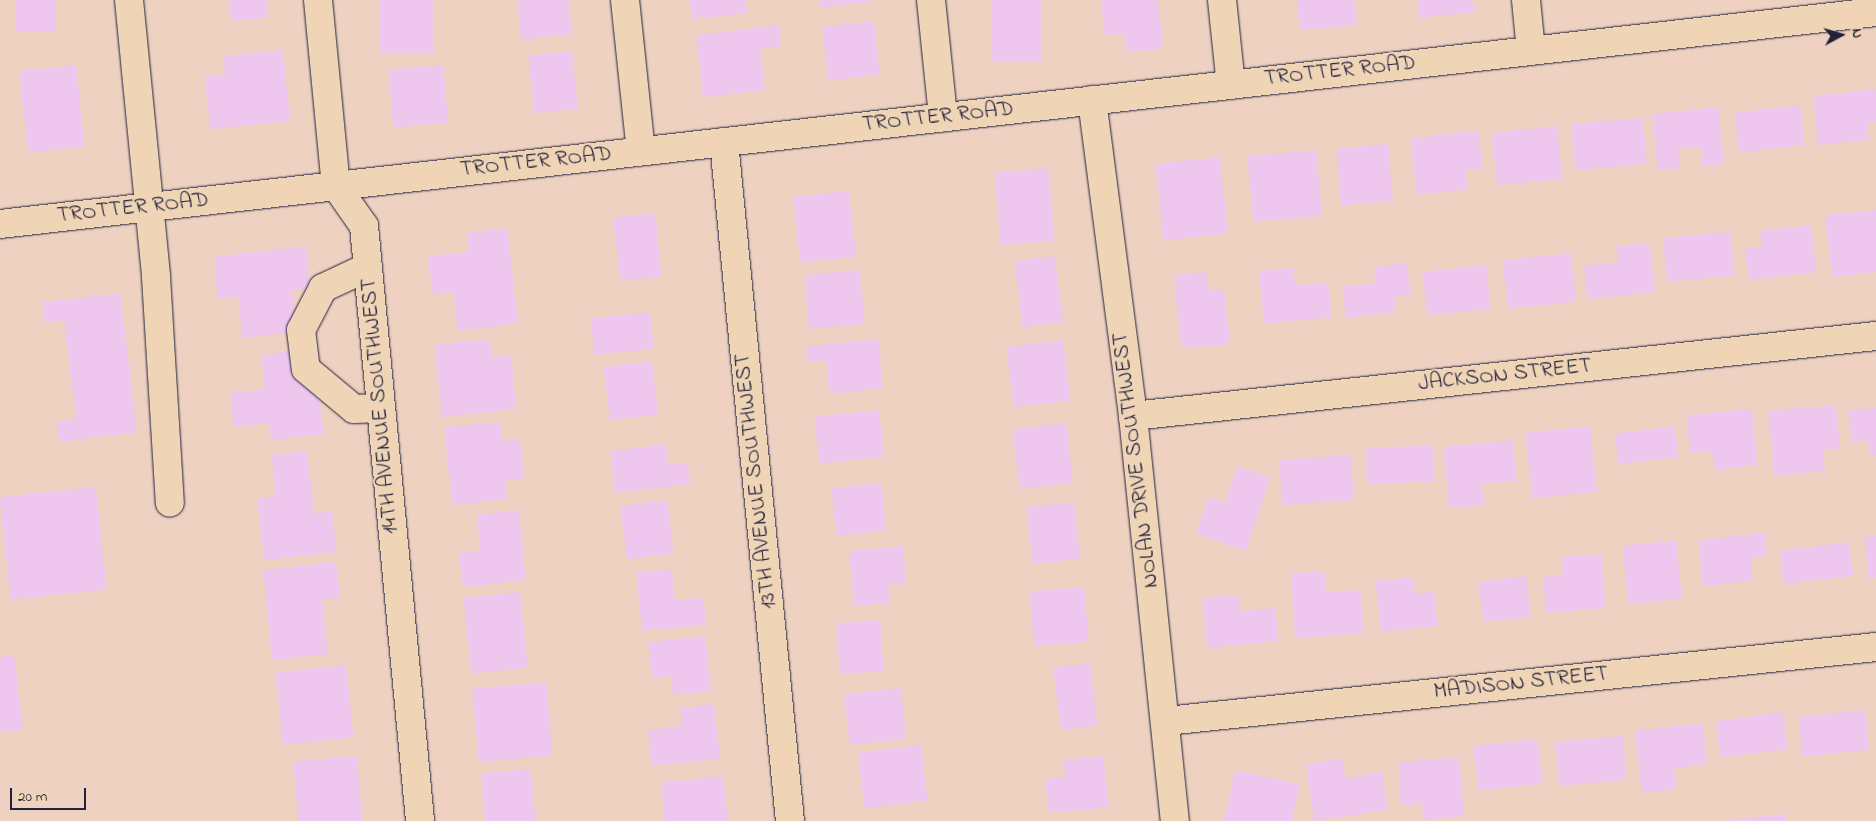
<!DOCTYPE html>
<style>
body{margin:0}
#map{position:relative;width:1876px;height:821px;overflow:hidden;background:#efd1c1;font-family:"Indie Flower",sans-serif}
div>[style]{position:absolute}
.building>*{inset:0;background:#efc6ee;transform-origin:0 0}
.roads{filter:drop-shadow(0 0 1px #22223b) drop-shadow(0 0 1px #22223b)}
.minor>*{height:28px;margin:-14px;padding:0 14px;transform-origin:14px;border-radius:14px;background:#efd4b6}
span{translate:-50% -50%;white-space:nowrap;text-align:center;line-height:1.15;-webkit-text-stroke:4px #efd4b6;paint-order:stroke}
.street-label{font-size:22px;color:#22223b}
.north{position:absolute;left:1816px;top:10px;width:50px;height:50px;-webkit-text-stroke:4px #efd4b6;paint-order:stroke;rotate:84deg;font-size:14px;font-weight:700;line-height:20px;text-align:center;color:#22223b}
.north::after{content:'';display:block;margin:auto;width:18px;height:22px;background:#22223b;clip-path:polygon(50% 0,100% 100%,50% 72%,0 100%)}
.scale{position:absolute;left:10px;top:788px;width:76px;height:22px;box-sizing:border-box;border:2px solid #22223b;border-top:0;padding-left:6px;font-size:15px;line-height:18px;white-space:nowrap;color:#22223b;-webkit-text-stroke:4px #efd4b6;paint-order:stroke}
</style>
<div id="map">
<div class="building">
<i style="left:16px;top:0;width:40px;height:32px"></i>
<i style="clip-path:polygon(229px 0,266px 0,268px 17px,231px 21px)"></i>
<i style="left:380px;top:0;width:54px;height:54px"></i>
<i style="clip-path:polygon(517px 0,568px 0,572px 34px,521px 40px)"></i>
<i style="clip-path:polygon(690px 0,746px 0,747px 13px,692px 19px)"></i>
<i style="clip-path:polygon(819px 0,873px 0,873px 1px,820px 8px)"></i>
<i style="left:991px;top:0;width:50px;height:62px"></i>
<i style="clip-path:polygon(1101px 0,1158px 0,1163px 48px,1126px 52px,1124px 34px,1105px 36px)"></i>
<i style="clip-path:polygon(1297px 0,1354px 0,1356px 25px,1300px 30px)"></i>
<i style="clip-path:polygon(1418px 0,1474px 0,1475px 12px,1419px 18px)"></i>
<i style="left:874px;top:21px;width:54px;height:52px;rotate:84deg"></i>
<i style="clip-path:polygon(779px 25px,781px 46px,760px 48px,765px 90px,703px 97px,696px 35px)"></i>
<i style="clip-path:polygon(283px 50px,290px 121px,210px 129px,205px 76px,225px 74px,223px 56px)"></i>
<i style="left:572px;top:51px;width:58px;height:44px;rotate:84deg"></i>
<i style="left:76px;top:65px;width:82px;height:57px;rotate:84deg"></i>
<i style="left:443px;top:65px;width:58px;height:55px;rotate:85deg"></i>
<i style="clip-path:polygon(1876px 89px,1876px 122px,1867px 123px,1869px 140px,1818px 145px,1813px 96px)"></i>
<i style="left:1800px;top:105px;width:40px;height:66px;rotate:83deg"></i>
<i style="clip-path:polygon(1718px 107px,1724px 164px,1702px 166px,1700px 147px,1678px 149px,1680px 168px,1658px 170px,1652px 114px)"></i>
<i style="left:1643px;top:118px;width:46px;height:72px;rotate:85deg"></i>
<i style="left:1557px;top:126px;width:53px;height:66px;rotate:84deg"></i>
<i style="clip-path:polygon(1478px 130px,1483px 168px,1466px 170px,1468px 189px,1417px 195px,1410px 139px)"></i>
<i style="left:1388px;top:144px;width:57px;height:52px;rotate:85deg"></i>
<i style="left:1316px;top:150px;width:66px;height:69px;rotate:85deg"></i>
<i style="left:1220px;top:157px;width:77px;height:65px;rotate:84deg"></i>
<i style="left:1048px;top:168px;width:73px;height:54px;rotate:85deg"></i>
<i style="left:849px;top:191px;width:66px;height:56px;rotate:84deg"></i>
<i style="clip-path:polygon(1876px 210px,1876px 272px,1832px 277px,1825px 215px)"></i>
<i style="left:655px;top:213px;width:64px;height:42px;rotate:84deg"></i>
<i style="clip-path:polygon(1811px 225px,1816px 272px,1749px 280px,1745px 249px,1762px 246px,1760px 231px)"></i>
<i style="clip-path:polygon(507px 228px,518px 323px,458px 331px,453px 292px,433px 295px,428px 256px,469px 252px,466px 233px)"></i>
<i style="left:1731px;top:232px;width:44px;height:68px;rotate:85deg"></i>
<i style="clip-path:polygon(1650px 243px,1655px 292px,1587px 299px,1584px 266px,1618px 262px,1616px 246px)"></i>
<i style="clip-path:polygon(306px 246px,310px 288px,292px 290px,297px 332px,242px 338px,238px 297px,218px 299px,214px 257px)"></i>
<i style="left:1571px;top:253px;width:49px;height:69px;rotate:84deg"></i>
<i style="left:1055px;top:256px;width:67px;height:41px;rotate:83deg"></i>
<i style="clip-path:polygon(1407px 263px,1411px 295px,1394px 297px,1396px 312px,1346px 318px,1342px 286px,1375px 283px,1374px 267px)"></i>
<i style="left:1486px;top:265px;width:44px;height:64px;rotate:84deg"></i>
<i style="clip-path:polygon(1293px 268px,1295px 285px,1328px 282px,1331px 317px,1264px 324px,1259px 271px)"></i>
<i style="left:860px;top:270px;width:54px;height:56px;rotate:85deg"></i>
<i style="clip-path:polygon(1206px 272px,1208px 290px,1224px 289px,1230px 344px,1181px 348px,1174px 275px)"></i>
<i style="clip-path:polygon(120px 293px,137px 432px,59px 442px,56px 422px,76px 419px,64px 320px,44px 322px,42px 302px)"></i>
<i style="left:650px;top:312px;width:37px;height:60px;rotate:84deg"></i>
<i style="clip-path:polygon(490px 339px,492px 357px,511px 355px,516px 409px,442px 417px,434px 345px)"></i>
<i style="clip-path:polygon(878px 339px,883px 388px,830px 394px,826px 361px,808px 362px,807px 346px)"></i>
<i style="left:1063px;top:340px;width:61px;height:57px;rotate:83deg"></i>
<i style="clip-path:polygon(296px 350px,300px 385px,317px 382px,324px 434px,271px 440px,269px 423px,234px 427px,230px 393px,265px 389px,261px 355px)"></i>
<i style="left:652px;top:361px;width:54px;height:49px;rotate:83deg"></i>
<i style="clip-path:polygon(1836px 405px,1840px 448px,1823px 450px,1825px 471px,1774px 476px,1768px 411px)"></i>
<i style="clip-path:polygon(1876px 408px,1876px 456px,1871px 457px,1869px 441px,1852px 443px,1848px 410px)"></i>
<i style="clip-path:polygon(1752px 409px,1757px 465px,1714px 470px,1712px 451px,1690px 453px,1686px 415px)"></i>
<i style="left:879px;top:410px;width:47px;height:65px;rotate:84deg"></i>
<i style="clip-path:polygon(500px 422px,502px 441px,520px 439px,524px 478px,505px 480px,507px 499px,452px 505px,444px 427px)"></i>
<i style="left:1066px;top:423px;width:60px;height:54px;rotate:83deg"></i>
<i style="left:1590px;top:426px;width:66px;height:65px;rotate:84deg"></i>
<i style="left:1675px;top:426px;width:31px;height:61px;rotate:83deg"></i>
<i style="clip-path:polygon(1513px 440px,1517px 481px,1482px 484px,1484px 505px,1449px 508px,1443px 447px)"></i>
<i style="clip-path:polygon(666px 444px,668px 465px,688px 463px,690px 484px,615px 493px,610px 451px)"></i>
<i style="left:1433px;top:445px;width:36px;height:68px;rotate:87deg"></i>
<i style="clip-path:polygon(307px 451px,314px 513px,332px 511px,337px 552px,264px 560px,257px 498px,276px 496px,271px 455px)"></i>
<i style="left:1351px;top:455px;width:45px;height:72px;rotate:86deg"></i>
<i style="clip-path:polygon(1237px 466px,1270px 477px,1246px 551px,1196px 534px,1208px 497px,1225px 503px)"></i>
<i style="left:881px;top:483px;width:48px;height:50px;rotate:84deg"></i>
<i style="left:96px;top:487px;width:103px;height:97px;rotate:84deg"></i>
<i style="left:667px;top:500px;width:54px;height:47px;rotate:83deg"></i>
<i style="left:1074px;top:502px;width:57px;height:48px;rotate:84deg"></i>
<i style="clip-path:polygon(519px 510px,526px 580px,463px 587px,459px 552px,480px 550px,477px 515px)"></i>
<i style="clip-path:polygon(1765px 533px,1767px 556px,1751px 558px,1753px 581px,1703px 586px,1698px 540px)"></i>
<i style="clip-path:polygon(1876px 536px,1876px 578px,1869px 579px,1864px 537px)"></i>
<i style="left:1676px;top:540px;width:59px;height:54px;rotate:84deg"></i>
<i style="left:1849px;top:542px;width:34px;height:70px;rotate:83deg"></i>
<i style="clip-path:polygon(903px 546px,906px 583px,888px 584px,890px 603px,854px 606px,849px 551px)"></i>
<i style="clip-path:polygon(1601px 554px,1606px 608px,1546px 613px,1543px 577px,1563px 575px,1561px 557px)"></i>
<i style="clip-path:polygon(336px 562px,340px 598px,322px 599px,328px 654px,272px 660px,263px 570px)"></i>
<i style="clip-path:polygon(672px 569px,675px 600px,703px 598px,706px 625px,642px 631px,636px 572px)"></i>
<i style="clip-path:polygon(1325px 571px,1326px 592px,1361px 590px,1364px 633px,1295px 638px,1291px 573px)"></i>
<i style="left:1526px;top:576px;width:41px;height:48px;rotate:83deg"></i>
<i style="clip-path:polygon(1413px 577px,1414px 594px,1434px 591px,1438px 626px,1381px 632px,1375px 581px)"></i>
<i style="left:1084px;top:587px;width:55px;height:55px;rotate:85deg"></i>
<i style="left:520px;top:592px;width:76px;height:57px;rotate:84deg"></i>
<i style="clip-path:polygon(1238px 595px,1240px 611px,1275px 608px,1278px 641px,1207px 648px,1203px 598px)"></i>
<i style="left:880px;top:620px;width:51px;height:44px;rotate:86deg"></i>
<i style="clip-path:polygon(705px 636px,711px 691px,673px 695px,671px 676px,652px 678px,648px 642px)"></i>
<i style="clip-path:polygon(14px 655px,23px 730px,0 732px,0 657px)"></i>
<i style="left:1090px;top:663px;width:63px;height:37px;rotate:83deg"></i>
<i style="left:346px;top:665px;width:73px;height:71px;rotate:84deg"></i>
<i style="left:546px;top:682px;width:74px;height:74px;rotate:85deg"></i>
<i style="left:901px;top:688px;width:51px;height:57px;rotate:84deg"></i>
<i style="clip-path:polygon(714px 704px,720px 759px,652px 766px,648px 730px,682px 726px,680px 708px)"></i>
<i style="left:1865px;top:710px;width:40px;height:67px;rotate:84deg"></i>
<i style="left:1783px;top:712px;width:37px;height:68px;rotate:82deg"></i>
<i style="clip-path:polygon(1703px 723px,1707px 764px,1674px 768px,1676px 789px,1642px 793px,1635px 731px)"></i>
<i style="left:1623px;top:736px;width:44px;height:68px;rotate:85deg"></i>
<i style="left:1538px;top:739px;width:45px;height:65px;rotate:84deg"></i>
<i style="left:921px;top:745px;width:56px;height:64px;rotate:83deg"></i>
<i style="left:357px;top:756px;width:65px;height:64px;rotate:85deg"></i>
<i style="clip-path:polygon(1103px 756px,1109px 807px,1049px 813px,1045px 779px,1065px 777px,1064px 760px)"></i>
<i style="clip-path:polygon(1459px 757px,1464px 816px,1423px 820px,1422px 804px,1401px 806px,1398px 762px)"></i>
<i style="clip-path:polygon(1343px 759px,1345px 778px,1382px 772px,1388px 810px,1314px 821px,1306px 764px)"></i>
<i style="left:531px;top:769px;width:52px;height:50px;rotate:85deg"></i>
<i style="clip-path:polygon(1235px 770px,1299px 784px,1292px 821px,1224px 821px)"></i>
<i style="clip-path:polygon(723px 776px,728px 821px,665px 821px,661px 782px)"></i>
<i style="clip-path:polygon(1786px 814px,1787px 821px,1729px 821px,1728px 820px)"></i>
</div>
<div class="roads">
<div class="minor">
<i style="left:129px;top:0;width:278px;rotate:84.4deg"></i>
<i style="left:156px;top:277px;width:226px;rotate:86.5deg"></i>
<i style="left:318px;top:0;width:187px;rotate:84.5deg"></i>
<i style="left:336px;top:186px;width:49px;rotate:55deg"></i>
<i style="left:364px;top:226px;width:598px;rotate:84.62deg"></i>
<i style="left:625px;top:0;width:152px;rotate:84deg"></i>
<i style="left:931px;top:0;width:118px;rotate:84.1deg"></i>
<i style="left:1222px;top:0;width:85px;rotate:84deg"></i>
<i style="left:1526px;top:0;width:51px;rotate:84.4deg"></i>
<i style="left:1092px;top:100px;width:319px;rotate:82.6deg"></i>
<i style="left:1133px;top:416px;width:407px;rotate:84.1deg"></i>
<i style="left:724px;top:142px;width:682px;rotate:84.45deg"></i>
<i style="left:0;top:224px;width:1888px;rotate:-6.45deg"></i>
<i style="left:368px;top:267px;width:50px;rotate:155deg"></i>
<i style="left:323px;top:288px;width:47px;rotate:117.6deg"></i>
<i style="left:301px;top:330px;width:39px;rotate:83deg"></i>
<i style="left:306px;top:369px;width:62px;rotate:39.8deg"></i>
<i style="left:354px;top:409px;width:27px;rotate:-2deg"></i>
<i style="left:1133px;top:416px;width:747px;rotate:-6.15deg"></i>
<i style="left:1166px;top:721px;width:714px;rotate:-5.95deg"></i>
</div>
</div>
<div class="street-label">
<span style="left:1340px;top:72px;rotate:-6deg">TROTTER ROAD</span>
<span style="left:938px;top:118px;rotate:-6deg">TROTTER ROAD</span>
<span style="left:536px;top:163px;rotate:-6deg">TROTTER ROAD</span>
<span style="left:133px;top:209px;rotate:-6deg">TROTTER ROAD</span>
<span style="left:1505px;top:376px;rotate:-6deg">JACKSON STREET</span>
<span style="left:381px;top:406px;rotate:-95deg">14TH AVENUE SOUTHWEST</span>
<span style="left:1137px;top:460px;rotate:-97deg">NOLAN DRIVE SOUTHWEST</span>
<span style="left:757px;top:481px;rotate:-96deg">13TH AVENUE SOUTHWEST</span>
<span style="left:1521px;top:684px;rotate:-6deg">MADISON STREET</span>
</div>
<div class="north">N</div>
<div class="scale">20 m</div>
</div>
